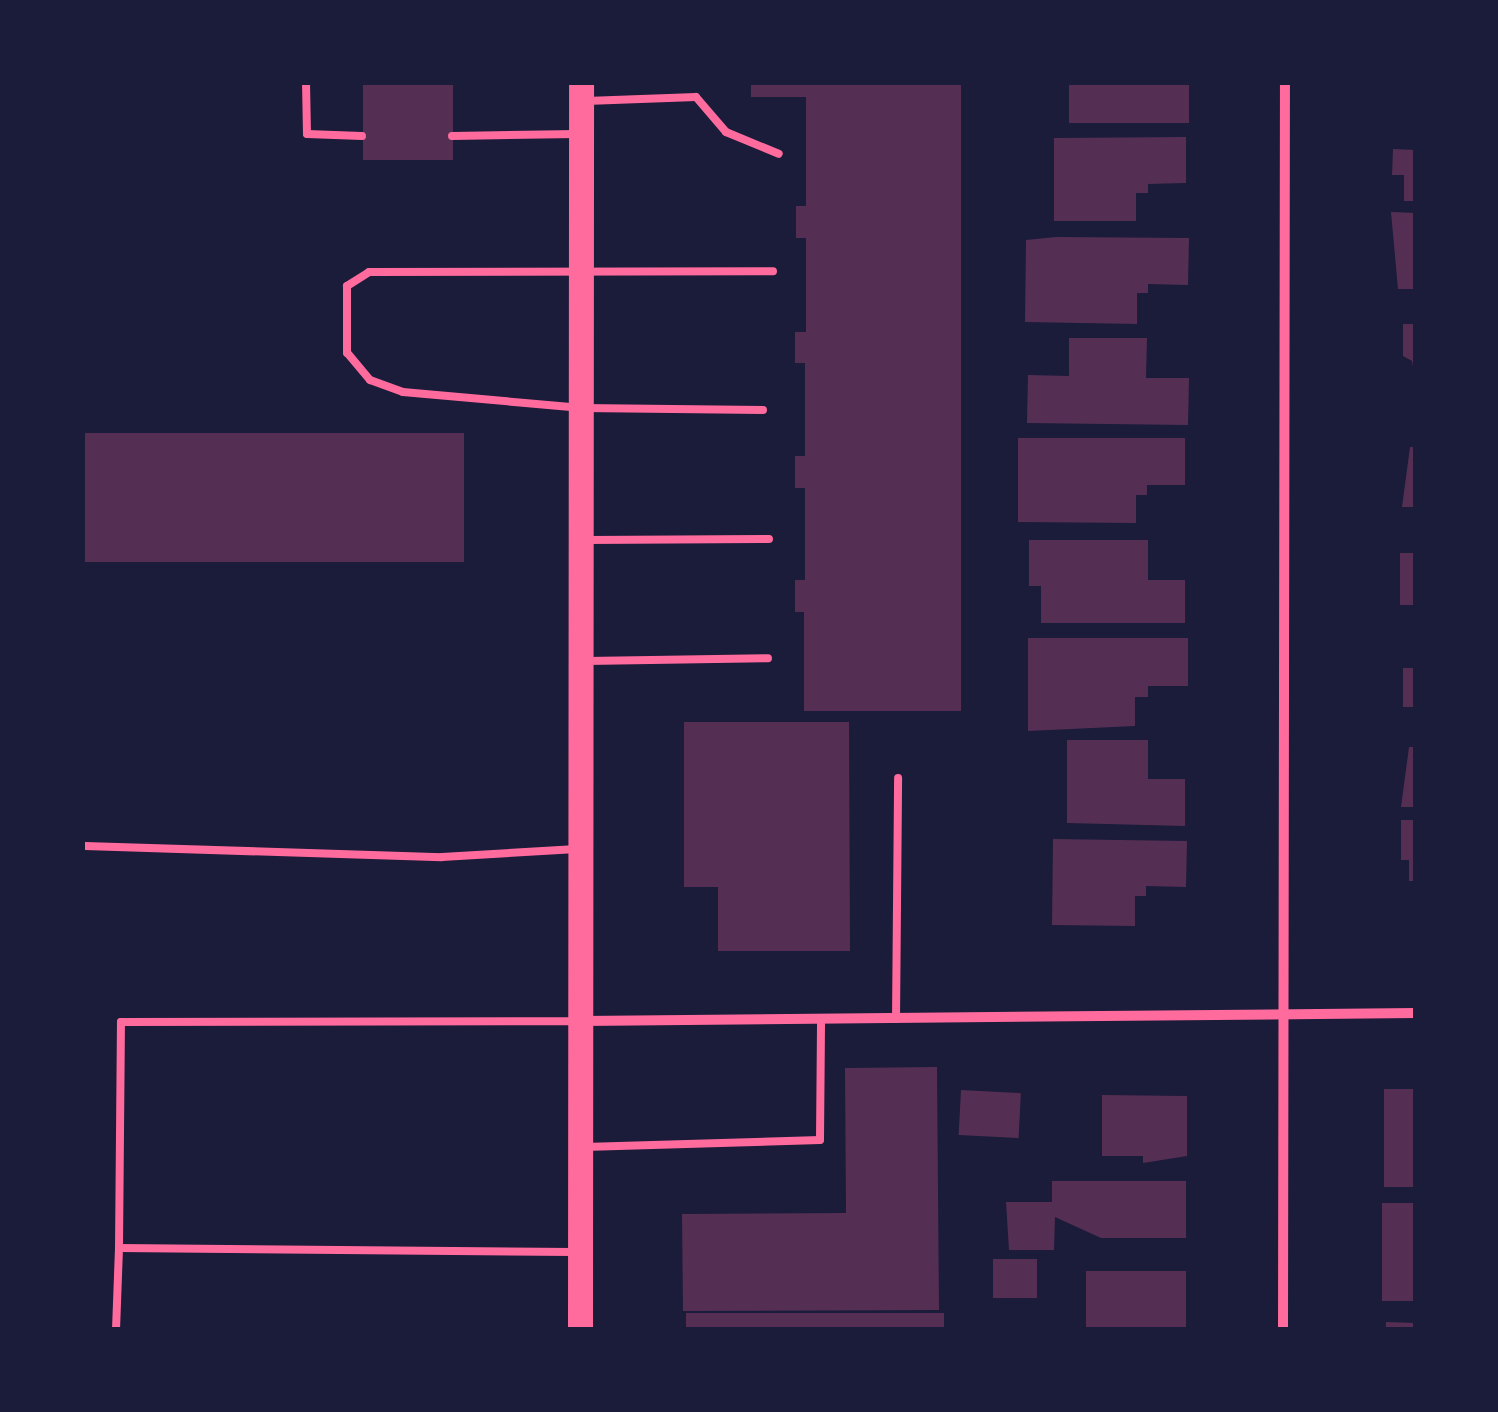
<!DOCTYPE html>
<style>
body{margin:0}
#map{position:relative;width:1498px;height:1412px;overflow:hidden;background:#1b1b3a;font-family:"Roboto Condensed",sans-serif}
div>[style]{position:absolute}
.building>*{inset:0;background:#542f53;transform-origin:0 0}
.service>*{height:8px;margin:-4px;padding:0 4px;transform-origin:4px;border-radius:4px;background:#ff6b9d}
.minor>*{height:10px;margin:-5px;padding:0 5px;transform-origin:5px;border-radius:5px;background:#ff6b9d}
.primary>*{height:25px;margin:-12.5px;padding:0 12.5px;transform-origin:12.5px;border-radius:12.5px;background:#ff6b9d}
span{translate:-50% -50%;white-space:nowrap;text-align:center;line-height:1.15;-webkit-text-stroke:10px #1b1b3a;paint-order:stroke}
.frame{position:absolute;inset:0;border:85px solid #1b1b3a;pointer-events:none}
</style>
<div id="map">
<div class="building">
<i style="left:363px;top:82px;width:90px;height:78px"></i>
<i style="clip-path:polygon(751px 82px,961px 82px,961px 711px,804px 711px,804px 612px,795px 612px,795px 580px,805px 580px,805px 488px,795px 488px,795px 456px,805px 456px,805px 363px,795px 363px,795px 332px,806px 332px,806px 238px,796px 238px,796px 206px,806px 206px,806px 97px,751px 97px)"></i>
<i style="left:1069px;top:82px;width:120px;height:41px"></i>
<i style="clip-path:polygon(1186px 137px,1186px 183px,1148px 184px,1148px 193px,1136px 193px,1136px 221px,1054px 221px,1054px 138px)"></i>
<i style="clip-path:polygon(1393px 149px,1416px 150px,1416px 201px,1404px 201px,1404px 175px,1392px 175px)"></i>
<i style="clip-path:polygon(1391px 212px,1416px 213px,1416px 289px,1398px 289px)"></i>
<i style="clip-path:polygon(1056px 237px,1189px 238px,1188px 285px,1148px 284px,1148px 293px,1137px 293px,1137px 324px,1025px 322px,1026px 240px)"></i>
<i style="clip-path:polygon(1403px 324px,1416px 324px,1416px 385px,1412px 361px,1403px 356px)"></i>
<i style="clip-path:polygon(1069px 338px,1147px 338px,1146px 378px,1189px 378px,1188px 425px,1027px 423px,1028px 375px,1069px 376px)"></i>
<i style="left:82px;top:433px;width:382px;height:129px"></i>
<i style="clip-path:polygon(1018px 438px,1185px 438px,1185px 485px,1147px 485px,1147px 495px,1136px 495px,1136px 523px,1018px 522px)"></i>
<i style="clip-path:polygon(1410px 447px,1416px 447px,1416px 507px,1402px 507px)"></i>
<i style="clip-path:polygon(1029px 540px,1148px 540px,1148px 580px,1185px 580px,1185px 623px,1041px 623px,1041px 586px,1029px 586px)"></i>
<i style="left:1400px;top:553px;width:16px;height:52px"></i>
<i style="clip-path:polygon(1028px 638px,1188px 638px,1188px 686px,1148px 686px,1148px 697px,1135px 697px,1135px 726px,1028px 731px)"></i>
<i style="left:1403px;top:668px;width:13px;height:39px"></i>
<i style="clip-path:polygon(684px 722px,849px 722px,850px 951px,718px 951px,718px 887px,684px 887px)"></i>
<i style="clip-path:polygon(1067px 740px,1148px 740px,1148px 779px,1185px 779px,1185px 826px,1067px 823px)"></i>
<i style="clip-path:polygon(1409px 747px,1416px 747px,1416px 807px,1401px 807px)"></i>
<i style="clip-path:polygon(1401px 820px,1416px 820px,1416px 881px,1409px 881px,1409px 860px,1401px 860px)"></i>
<i style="clip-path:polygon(1053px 839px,1187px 841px,1186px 887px,1146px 886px,1146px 896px,1135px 896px,1135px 926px,1052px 925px)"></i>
<i style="clip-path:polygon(937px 1067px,939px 1310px,683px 1311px,682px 1214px,846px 1213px,845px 1068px)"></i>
<i style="left:1384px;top:1089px;width:32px;height:98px"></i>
<i style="left:961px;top:1090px;width:60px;height:45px;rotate:3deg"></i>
<i style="clip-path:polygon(1102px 1095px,1187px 1096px,1187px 1156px,1143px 1163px,1143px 1156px,1102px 1156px)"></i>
<i style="clip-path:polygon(1052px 1181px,1186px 1181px,1186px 1238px,1101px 1238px,1055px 1217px,1054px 1250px,1009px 1250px,1006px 1202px,1052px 1202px)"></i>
<i style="left:1416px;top:1203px;width:98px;height:34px;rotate:90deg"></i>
<i style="left:993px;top:1259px;width:44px;height:39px"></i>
<i style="left:1086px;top:1271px;width:100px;height:56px"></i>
<i style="left:686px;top:1313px;width:258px;height:17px"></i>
<i style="left:1386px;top:1322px;width:30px;height:8px;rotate:2deg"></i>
</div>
<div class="service">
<i style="left:306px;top:82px;width:52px;rotate:88.9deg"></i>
<i style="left:307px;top:134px;width:55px;rotate:2.1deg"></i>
<i style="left:586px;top:101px;width:110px;rotate:-2.1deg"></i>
<i style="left:696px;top:97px;width:46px;rotate:49.4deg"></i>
<i style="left:726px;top:132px;width:57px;rotate:22.5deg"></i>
<i style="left:452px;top:136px;width:125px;rotate:-0.9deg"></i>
<i style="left:763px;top:410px;width:181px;rotate:-179.4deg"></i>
<i style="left:582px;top:408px;width:180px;rotate:-174.9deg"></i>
<i style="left:403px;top:392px;width:35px;rotate:-160deg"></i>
<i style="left:370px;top:380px;width:35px;rotate:-130deg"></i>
<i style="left:347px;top:353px;width:67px;rotate:-90deg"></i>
<i style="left:347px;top:286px;width:26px;rotate:-32deg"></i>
<i style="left:369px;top:272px;width:404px;rotate:-0.1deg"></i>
<i style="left:586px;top:540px;width:183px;rotate:-0.3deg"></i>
<i style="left:586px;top:661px;width:182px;rotate:-0.9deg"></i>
<i style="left:85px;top:846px;width:357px;rotate:1.8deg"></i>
<i style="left:442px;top:857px;width:135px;rotate:-3.4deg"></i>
<i style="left:896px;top:1019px;width:241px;rotate:-89.5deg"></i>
<i style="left:584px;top:1147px;width:236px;rotate:-1.7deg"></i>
<i style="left:820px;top:1140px;width:119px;rotate:-89.5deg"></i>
<i style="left:573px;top:1252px;width:454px;rotate:-179.5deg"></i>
<i style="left:119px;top:1248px;width:226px;rotate:-89.5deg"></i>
<i style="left:121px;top:1022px;width:455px;rotate:-0.1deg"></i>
<i style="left:116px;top:1330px;width:82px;rotate:-87.9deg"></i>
</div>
<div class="minor">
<i style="left:582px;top:1021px;width:834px;rotate:-0.55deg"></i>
<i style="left:1283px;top:1330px;width:1248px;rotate:-89.91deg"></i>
</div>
<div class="primary">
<i style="left:580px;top:1330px;width:1248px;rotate:-89.95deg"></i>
</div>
<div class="frame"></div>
</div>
